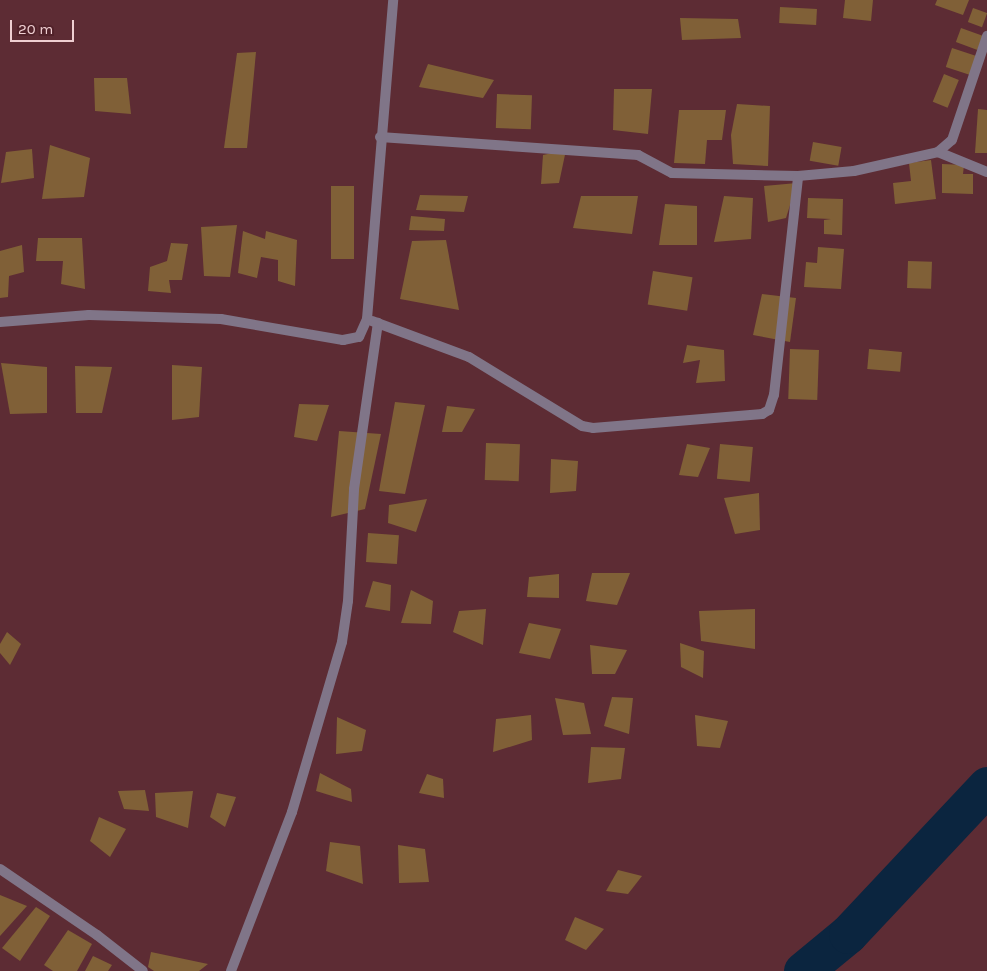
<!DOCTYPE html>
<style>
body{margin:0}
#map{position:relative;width:987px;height:971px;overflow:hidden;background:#5d2c34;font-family:Karla,sans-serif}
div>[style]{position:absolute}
.river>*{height:39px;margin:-19.5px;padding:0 19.5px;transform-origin:19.5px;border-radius:19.5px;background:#0b253f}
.building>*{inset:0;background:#806037;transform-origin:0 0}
.street>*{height:10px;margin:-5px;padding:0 5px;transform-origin:5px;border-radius:5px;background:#807588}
span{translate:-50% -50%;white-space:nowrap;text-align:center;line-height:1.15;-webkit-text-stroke:4px #51222a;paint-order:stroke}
.scale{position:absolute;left:10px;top:20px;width:64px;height:22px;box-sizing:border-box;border:2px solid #efcfd2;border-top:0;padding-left:6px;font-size:15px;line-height:18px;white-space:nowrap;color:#efcfd2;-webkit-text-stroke:4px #51222a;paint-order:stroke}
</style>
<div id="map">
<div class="river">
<i style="left:803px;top:971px;width:58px;rotate:-39.4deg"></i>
<i style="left:848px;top:934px;width:203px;rotate:-46.8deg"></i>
</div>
<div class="building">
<i style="clip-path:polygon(845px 0,873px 0,871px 21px,843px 18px)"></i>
<i style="clip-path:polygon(937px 0,969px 0,963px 15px,935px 5px)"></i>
<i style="left:780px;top:7px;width:37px;height:16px;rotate:3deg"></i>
<i style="left:973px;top:8px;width:15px;height:15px;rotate:20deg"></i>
<i style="clip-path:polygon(680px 18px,738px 19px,741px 38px,682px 40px)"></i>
<i style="left:961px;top:28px;width:23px;height:15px;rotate:20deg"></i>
<i style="left:952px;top:48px;width:28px;height:20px;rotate:18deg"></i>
<i style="clip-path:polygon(256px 52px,247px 148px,224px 148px,237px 53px)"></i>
<i style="clip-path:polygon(428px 64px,494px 80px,483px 98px,419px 87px)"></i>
<i style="left:944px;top:74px;width:16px;height:30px;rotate:22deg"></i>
<i style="clip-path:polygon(94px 78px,127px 78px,131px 114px,95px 111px)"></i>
<i style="clip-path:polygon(614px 89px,652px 89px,648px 134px,613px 130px)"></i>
<i style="left:497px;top:94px;width:35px;height:34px;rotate:2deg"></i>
<i style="clip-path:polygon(737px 104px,770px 106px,768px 166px,733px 164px,731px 135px)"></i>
<i style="clip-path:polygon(978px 109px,987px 110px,987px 153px,975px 153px)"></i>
<i style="clip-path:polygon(679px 110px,726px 110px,722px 140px,707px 140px,705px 164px,674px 163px)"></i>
<i style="left:813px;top:142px;width:29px;height:19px;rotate:10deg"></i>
<i style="clip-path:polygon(50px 145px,90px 158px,84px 197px,42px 199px)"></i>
<i style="clip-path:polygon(32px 149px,34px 178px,1px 183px,6px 152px)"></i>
<i style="clip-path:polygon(566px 150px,559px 183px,541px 184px,543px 155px)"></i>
<i style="clip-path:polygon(931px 160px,936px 199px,895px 204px,893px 183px,911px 181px,909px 163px)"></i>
<i style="clip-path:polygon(942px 164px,964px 165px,963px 174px,973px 174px,973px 194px,942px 193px)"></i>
<i style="clip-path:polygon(797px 183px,786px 218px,768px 222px,764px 186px)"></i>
<i style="left:331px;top:186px;width:23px;height:73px"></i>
<i style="clip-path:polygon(420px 195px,468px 196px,464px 212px,416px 210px)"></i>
<i style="clip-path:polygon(581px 196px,638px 196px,632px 234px,573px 228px)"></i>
<i style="clip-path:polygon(724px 196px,753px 198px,751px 239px,714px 242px)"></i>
<i style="clip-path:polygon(808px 198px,843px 199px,842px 235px,824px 234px,824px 220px,831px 219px,807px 218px)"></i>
<i style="clip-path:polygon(665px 204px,697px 206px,697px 245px,659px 245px)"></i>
<i style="clip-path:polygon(411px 216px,445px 219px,444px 231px,409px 230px)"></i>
<i style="clip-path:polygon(237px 225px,230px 277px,204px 276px,201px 227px)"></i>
<i style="clip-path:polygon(243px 231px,265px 239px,266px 231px,297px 240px,295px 286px,278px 281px,278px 260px,261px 257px,257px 278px,238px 273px)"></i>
<i style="clip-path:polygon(38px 238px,82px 238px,85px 289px,61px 284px,63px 261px,36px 261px)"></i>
<i style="clip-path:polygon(446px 240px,459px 310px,400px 299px,412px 241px)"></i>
<i style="clip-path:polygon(171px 243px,188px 244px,182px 280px,169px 280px,171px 293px,148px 291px,150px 267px,167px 261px)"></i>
<i style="clip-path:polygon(22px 245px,24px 272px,9px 276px,8px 297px,0 298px,0 251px)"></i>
<i style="clip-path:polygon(818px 247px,844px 249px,841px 289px,804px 287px,806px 262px,817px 263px)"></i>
<i style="left:908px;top:261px;width:24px;height:27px;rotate:2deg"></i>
<i style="left:653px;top:271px;width:40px;height:34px;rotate:9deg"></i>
<i style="clip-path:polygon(762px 294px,796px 298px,790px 342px,753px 335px)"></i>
<i style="clip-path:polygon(687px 345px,724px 350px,725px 381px,696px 383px,700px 360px,683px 363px)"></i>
<i style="left:790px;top:349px;width:29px;height:50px;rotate:2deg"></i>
<i style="left:869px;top:349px;width:33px;height:20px;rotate:5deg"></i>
<i style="clip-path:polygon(1px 363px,47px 367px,47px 413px,10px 414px)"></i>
<i style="clip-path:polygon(172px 365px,202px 367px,199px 417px,172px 420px)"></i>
<i style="clip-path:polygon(75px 366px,112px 367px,102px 413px,76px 413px)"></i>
<i style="clip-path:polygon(395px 402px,425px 405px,405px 494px,379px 491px)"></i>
<i style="clip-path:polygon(299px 404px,329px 405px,317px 441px,294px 437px)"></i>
<i style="clip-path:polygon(447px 406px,475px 409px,462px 432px,442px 432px)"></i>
<i style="clip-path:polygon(339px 431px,381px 434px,365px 509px,331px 517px)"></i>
<i style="left:486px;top:443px;width:34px;height:37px;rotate:2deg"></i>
<i style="clip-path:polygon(687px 444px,710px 448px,698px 477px,679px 475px)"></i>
<i style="left:720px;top:444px;width:33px;height:35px;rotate:5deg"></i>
<i style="clip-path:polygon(551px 459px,578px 461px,576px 491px,550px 493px)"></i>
<i style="clip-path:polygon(759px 493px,760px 530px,735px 534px,724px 498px)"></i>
<i style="clip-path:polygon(427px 499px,416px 532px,388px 523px,389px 505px)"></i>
<i style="left:368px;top:533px;width:31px;height:29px;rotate:4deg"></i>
<i style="clip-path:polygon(592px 573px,630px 573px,617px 605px,586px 601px)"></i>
<i style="clip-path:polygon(559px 574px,559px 598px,527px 597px,529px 577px)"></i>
<i style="clip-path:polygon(373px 581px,391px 585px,390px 611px,365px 607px)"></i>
<i style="clip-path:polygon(411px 590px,433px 601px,431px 624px,401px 623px)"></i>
<i style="clip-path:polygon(486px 609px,483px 645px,453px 632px,459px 611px)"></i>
<i style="clip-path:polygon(755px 609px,755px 649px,701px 641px,699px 611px)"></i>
<i style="clip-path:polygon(529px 623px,561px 629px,550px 659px,519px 653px)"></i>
<i style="clip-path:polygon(7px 632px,21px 644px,10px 665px,0 653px,0 644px)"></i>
<i style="clip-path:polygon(680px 643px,704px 651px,703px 678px,681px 667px)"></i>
<i style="clip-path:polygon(590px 645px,627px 650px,615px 674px,592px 674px)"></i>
<i style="clip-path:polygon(612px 697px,633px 698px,629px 734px,604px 726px)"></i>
<i style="clip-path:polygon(555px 698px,584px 703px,591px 734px,563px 735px)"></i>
<i style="clip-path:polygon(531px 715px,532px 740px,493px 752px,496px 719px)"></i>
<i style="clip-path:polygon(695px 715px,728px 721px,720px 748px,697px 746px)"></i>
<i style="clip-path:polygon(337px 717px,366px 730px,362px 751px,336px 754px)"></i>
<i style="clip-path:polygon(591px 747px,625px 748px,621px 779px,588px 783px)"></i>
<i style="clip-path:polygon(320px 773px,351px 789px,352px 802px,316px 791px)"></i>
<i style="clip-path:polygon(427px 774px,443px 779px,444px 798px,419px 793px)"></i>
<i style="clip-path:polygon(145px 790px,149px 811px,124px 809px,118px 791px)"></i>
<i style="clip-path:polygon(193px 791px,188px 828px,156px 817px,155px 793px)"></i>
<i style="clip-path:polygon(217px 793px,236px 797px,225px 827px,210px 817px)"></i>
<i style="clip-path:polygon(99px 817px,126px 829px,110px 857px,90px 841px)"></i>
<i style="clip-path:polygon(330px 842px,360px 846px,363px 884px,326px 871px)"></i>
<i style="clip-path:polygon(398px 845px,425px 849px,429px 882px,399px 883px)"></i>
<i style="clip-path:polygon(618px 870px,642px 876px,628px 894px,606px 891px)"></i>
<i style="clip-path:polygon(0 895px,27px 906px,0 936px)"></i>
<i style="clip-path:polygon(36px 907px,50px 916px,20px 961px,2px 948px)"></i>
<i style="clip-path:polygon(575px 917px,604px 929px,586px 950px,565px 940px)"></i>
<i style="clip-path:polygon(68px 930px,92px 944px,77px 971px,53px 971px,44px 965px)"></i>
<i style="clip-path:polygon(151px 952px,208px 964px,199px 971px,154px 971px,148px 967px)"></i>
<i style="clip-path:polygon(93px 956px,112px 965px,108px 971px,85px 971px)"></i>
</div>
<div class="street">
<i style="left:380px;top:137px;width:259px;rotate:4deg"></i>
<i style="left:638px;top:155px;width:38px;rotate:28deg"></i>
<i style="left:672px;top:173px;width:126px;rotate:1.4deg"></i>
<i style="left:798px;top:176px;width:56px;rotate:-5.1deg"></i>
<i style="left:854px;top:171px;width:86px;rotate:-12.7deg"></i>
<i style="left:938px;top:152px;width:18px;rotate:-41deg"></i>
<i style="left:952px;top:140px;width:110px;rotate:-71.4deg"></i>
<i style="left:938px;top:152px;width:53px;rotate:22.2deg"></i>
<i style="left:372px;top:321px;width:103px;rotate:20.4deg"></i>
<i style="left:469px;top:357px;width:132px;rotate:31.4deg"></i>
<i style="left:582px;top:426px;width:11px;rotate:10deg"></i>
<i style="left:593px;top:428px;width:170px;rotate:-4.7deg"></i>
<i style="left:762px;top:414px;width:8px;rotate:-30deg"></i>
<i style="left:769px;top:410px;width:16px;rotate:-72deg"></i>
<i style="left:774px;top:395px;width:220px;rotate:-83.7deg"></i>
<i style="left:0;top:322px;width:89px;rotate:-4.5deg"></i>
<i style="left:89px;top:315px;width:132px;rotate:1.7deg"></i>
<i style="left:221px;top:319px;width:124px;rotate:9.8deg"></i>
<i style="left:343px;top:340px;width:16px;rotate:-11deg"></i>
<i style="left:359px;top:337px;width:20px;rotate:-66deg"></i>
<i style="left:367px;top:319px;width:320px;rotate:-85.3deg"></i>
<i style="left:0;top:869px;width:117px;rotate:34.2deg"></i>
<i style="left:97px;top:935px;width:58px;rotate:38deg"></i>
<i style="left:231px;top:971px;width:170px;rotate:-69deg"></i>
<i style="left:292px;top:812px;width:177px;rotate:-73.6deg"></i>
<i style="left:342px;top:642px;width:41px;rotate:-81.7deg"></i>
<i style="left:348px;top:601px;width:112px;rotate:-86.9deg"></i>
<i style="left:354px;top:489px;width:168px;rotate:-81.8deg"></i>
</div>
<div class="scale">20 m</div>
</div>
